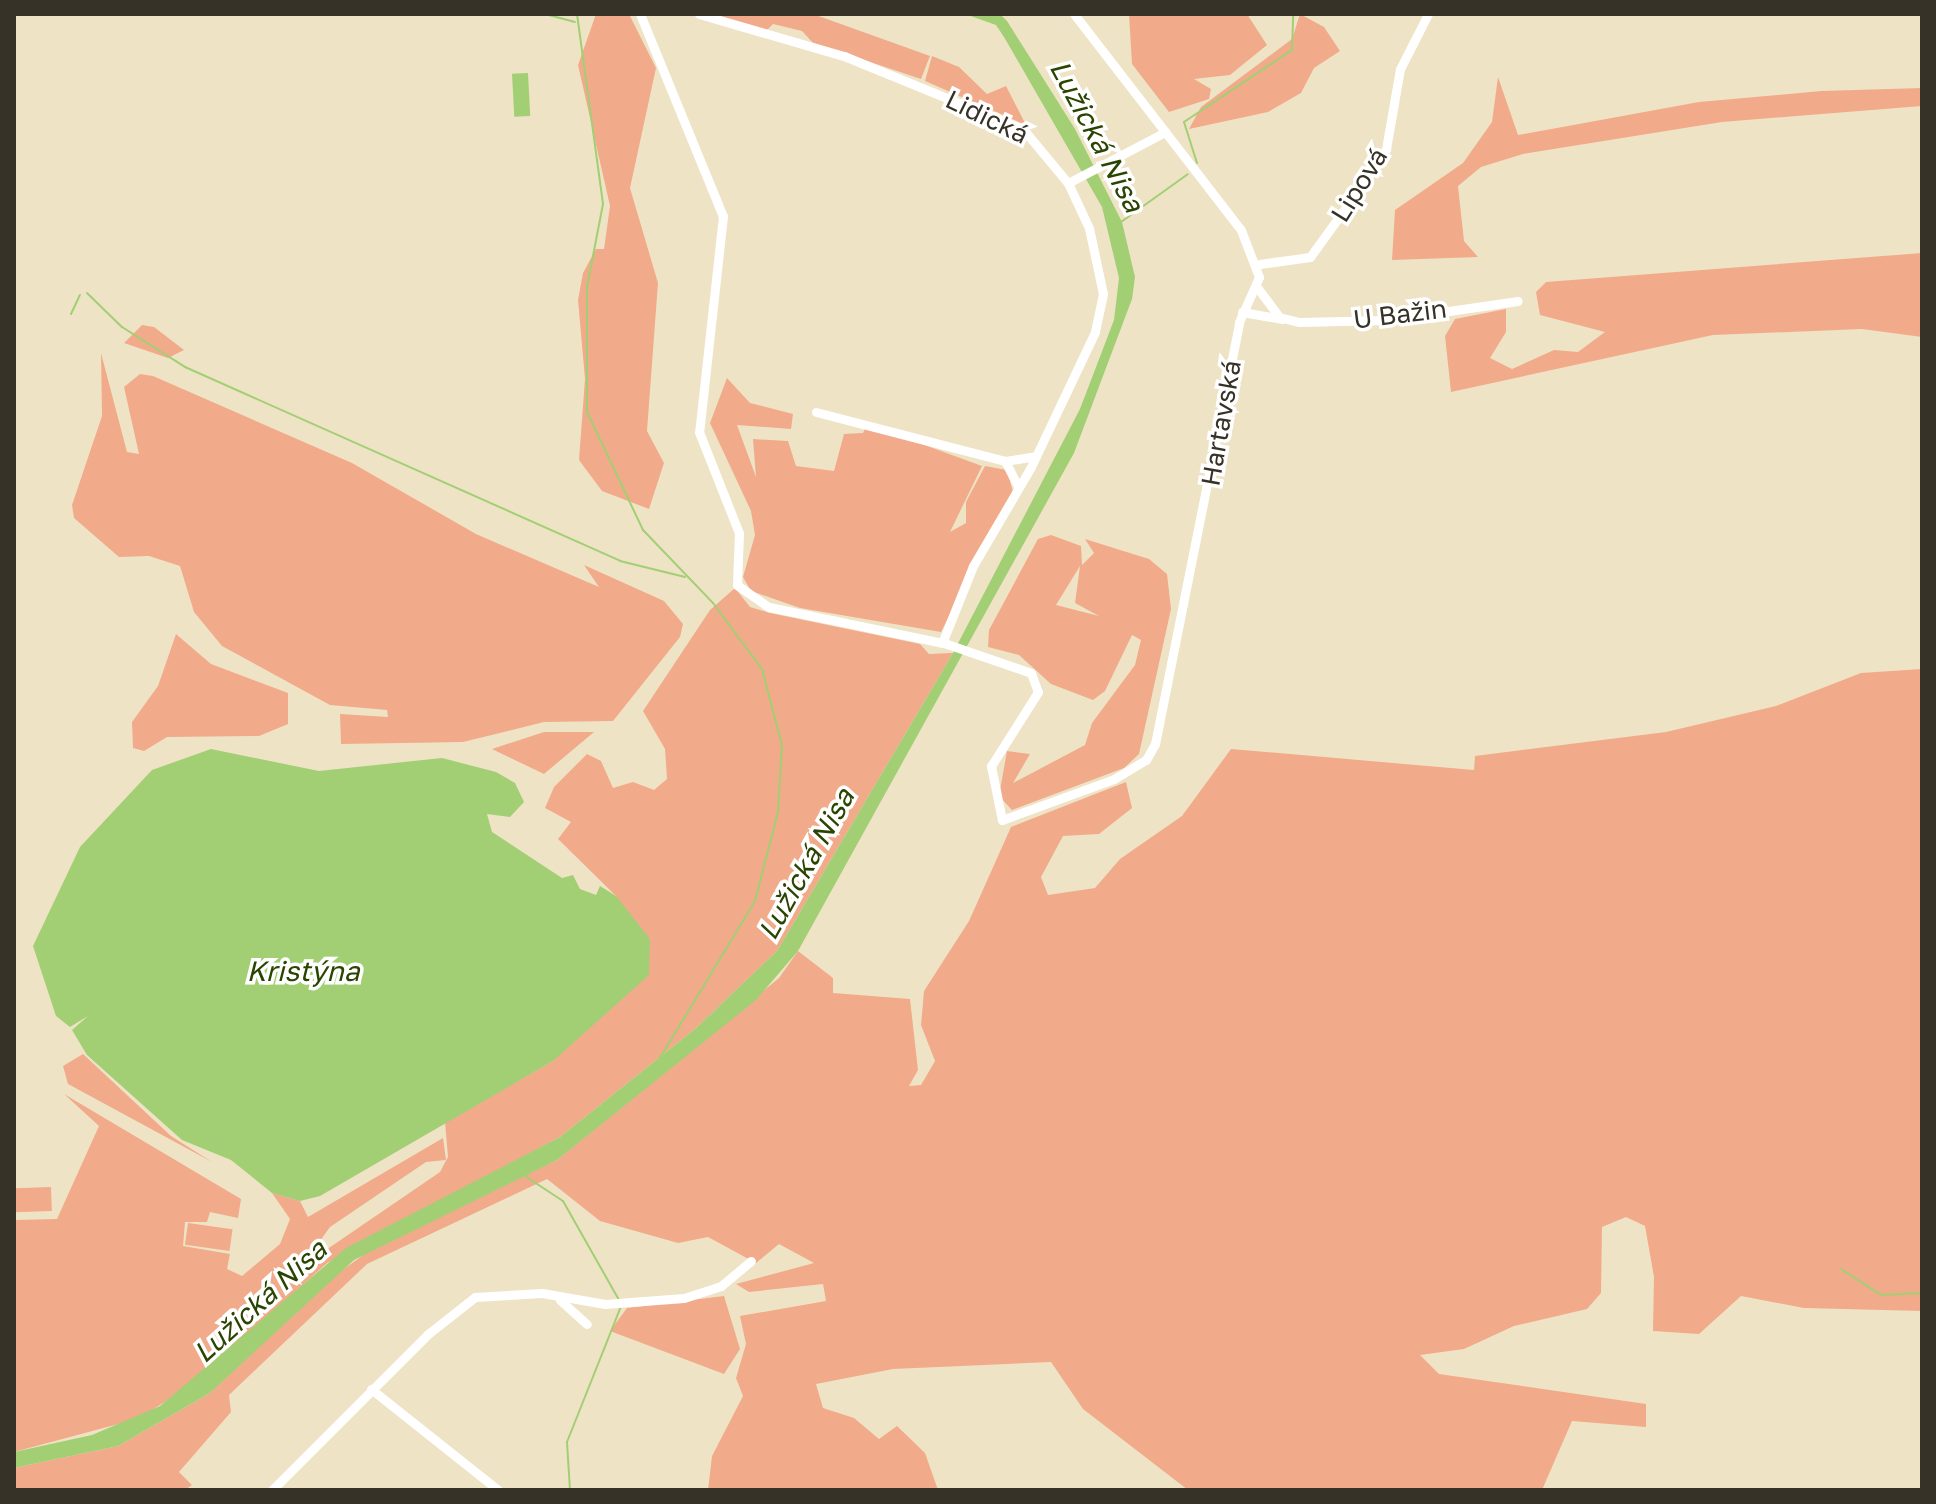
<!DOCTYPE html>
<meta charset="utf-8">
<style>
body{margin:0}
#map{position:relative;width:1936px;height:1504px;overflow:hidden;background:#efe3c5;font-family:"Golos Text",sans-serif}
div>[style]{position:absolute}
.green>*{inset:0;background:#f1ab8b;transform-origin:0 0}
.water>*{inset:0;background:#a2cf74;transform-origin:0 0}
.stream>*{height:2px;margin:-1px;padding:0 1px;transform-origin:1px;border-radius:1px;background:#a2cf74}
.minor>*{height:9px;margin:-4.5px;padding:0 4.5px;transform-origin:4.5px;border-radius:4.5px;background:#fff}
span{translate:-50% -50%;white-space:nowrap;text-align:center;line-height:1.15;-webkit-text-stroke:7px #fff;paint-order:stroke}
.street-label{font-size:26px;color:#373227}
.water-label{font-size:28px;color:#2a4401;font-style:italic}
.frame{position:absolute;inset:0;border:16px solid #373227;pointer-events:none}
</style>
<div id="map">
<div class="green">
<i style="clip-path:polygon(596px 14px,629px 14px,656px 68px,630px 188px,658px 283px,647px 431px,664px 463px,649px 509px,602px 491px,579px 460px,585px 379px,578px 300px,583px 273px,596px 249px,604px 249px,610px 206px,578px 65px)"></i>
<i style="clip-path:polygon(711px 14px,813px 14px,930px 56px,921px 79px,813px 43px,802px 31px,773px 24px,767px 30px)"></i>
<i style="clip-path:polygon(1129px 14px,1247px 14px,1267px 45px,1230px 75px,1194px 79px,1211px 89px,1209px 99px,1169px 112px,1132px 64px)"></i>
<i style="clip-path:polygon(1300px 14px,1324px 27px,1340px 51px,1314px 68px,1301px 93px,1268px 112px,1189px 129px,1201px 107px,1292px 39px)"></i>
<i style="clip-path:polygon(932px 56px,959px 67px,987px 94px,1006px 86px,1026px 125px,925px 81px)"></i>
<i style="clip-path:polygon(1498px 77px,1518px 135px,1699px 102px,1821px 91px,1922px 88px,1922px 106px,1722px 122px,1523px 154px,1481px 167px,1458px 186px,1464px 241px,1478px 257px,1392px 260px,1395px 210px,1463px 163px,1492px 122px)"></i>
<i style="clip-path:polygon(1922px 253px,1922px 337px,1862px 329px,1713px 335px,1451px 392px,1445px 336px,1455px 319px,1506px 309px,1506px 332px,1490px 358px,1512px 369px,1554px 350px,1578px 352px,1605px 332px,1540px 315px,1536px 292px,1546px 282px)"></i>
<i style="clip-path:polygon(142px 325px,154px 327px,184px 350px,168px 358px,124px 343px)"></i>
<i style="clip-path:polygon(101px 353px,127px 452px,139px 454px,124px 387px,140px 374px,153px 376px,352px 463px,476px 534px,599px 587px,584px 565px,664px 601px,683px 624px,680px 637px,613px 721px,544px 722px,463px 742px,341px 744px,340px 714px,388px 717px,387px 710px,330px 705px,222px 646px,194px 612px,180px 566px,149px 556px,119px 557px,74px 518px,72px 505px,102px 416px)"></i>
<i style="clip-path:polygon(727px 378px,750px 403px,793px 414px,791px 429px,737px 425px,756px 477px,753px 439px,788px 441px,796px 466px,834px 471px,844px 434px,863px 433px,867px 424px,982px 466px,950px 532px,966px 523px,966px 502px,985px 466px,1007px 470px,1013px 492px,941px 632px,800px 608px,751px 591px,743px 577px,755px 535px,751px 511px,710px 423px)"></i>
<i style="clip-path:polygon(evenodd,1051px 535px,1081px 546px,1082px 565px,1094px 553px,1085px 539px,1149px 559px,1167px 574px,1171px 609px,1139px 754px,1124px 768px,1012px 810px,999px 796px,1007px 751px,1030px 754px,1013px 783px,1085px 745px,1092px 723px,1135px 665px,1141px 640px,1132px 635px,1105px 691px,1093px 700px,1051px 684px,1019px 655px,988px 647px,989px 630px,1038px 539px,1051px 535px,1080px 566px,1075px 603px,1099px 616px,1056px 605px,1080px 566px)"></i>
<i style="clip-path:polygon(735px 588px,750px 607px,770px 613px,920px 644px,929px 654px,953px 653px,777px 951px,695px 1029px,560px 1137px,327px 1263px,191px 1386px,137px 1419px,14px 1452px,14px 1220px,57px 1219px,99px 1126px,64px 1094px,241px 1199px,238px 1218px,210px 1212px,207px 1222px,185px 1222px,183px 1246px,230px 1254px,227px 1269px,242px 1276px,280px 1244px,290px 1219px,272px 1193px,300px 1201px,308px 1217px,443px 1138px,446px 1160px,426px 1162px,330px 1227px,317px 1245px,323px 1252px,440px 1172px,448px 1157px,445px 1122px,553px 1061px,616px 896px,558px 839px,571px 822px,545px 808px,554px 787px,587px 754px,601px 761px,613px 788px,633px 782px,654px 790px,667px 779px,665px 749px,643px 711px,710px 610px)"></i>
<i style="clip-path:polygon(176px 634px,211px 664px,288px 693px,288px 724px,259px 736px,167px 737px,144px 751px,133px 748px,132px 722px,158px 686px)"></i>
<i style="clip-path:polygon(1922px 669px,1922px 1311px,1804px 1308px,1741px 1296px,1699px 1334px,1653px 1331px,1654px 1277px,1645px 1226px,1626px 1217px,1602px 1227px,1601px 1293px,1587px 1309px,1514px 1326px,1464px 1349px,1420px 1355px,1439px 1374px,1646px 1404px,1646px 1427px,1572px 1421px,1542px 1490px,1188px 1490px,1083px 1409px,1051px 1362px,893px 1369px,816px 1384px,823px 1408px,854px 1418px,879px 1439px,897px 1426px,925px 1453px,938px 1490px,708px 1490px,712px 1456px,743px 1396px,736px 1378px,746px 1344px,740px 1316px,826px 1301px,823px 1284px,749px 1292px,736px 1284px,814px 1263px,779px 1244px,756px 1263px,708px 1237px,678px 1243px,600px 1221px,547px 1179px,367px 1264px,229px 1395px,231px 1412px,179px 1472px,192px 1485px,185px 1490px,14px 1490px,14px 1468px,118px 1446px,210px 1393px,334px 1276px,376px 1246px,557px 1160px,779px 978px,798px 951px,833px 978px,833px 993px,910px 999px,918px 1070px,909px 1086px,921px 1085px,935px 1061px,921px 1025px,924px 991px,969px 921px,1011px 827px,1126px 782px,1132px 808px,1099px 834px,1063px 836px,1041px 877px,1048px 895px,1095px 888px,1120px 859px,1182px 816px,1231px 749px,1474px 770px,1475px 756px,1666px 732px,1776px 706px,1861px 673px)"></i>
<i style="clip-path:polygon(544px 732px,594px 732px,544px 774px,492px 749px)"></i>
<i style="clip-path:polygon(83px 1054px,171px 1136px,212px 1162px,68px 1084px,63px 1066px)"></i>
<i style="left:51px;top:1187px;width:24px;height:37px;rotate:88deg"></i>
<i style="left:188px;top:1223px;width:45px;height:22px;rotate:8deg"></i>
<i style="clip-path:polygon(724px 1296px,740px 1349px,724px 1374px,610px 1331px,627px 1308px)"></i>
</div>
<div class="water">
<i style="clip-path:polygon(965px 14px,1000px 14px,1007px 21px,1075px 129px,1122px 222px,1135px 277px,1132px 299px,1074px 453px,798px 951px,756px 1000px,557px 1160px,354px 1260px,210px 1393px,118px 1446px,14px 1468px,14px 1452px,92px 1435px,160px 1406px,346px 1248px,560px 1137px,695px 1029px,777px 951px,953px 653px,1080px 409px,1114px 320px,1119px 278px,1102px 207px,1004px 37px,996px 25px)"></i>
<i style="left:528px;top:73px;width:43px;height:16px;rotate:87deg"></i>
<i style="clip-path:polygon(211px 749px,319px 771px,442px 758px,496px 772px,515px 783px,524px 802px,510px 817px,487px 814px,492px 832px,562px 878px,573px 875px,580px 889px,596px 895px,600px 886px,616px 896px,650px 939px,649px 975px,553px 1061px,320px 1196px,300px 1201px,272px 1193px,231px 1160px,182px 1140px,87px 1055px,72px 1030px,88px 1016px,70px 1027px,56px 1016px,33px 946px,80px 847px,152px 770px)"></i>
</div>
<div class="stream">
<i style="left:545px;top:14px;width:31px;rotate:15deg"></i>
<i style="left:577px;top:14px;width:192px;rotate:82.2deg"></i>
<i style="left:603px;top:204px;width:85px;rotate:100.9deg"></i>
<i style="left:587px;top:287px;width:125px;rotate:90deg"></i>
<i style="left:587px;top:412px;width:131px;rotate:64.6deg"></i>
<i style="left:643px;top:530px;width:101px;rotate:46.2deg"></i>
<i style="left:713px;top:603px;width:82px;rotate:53.4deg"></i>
<i style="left:762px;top:669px;width:79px;rotate:75.3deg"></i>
<i style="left:782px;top:745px;width:67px;rotate:93.4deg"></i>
<i style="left:778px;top:812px;width:92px;rotate:104.5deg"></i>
<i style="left:755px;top:901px;width:184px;rotate:121.2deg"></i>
<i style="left:1197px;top:163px;width:43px;rotate:-107.6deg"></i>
<i style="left:1184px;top:122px;width:130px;rotate:-33.7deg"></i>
<i style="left:1292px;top:50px;width:36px;rotate:-88deg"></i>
<i style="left:1121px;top:222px;width:82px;rotate:-35.6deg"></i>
<i style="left:87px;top:293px;width:49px;rotate:44.2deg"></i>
<i style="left:122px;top:327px;width:75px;rotate:32.4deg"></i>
<i style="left:185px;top:367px;width:476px;rotate:24deg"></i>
<i style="left:620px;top:561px;width:67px;rotate:13.8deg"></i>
<i style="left:71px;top:314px;width:21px;rotate:-65deg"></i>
<i style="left:522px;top:1174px;width:49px;rotate:33.4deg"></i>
<i style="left:563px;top:1201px;width:114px;rotate:60.5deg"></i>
<i style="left:1841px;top:1269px;width:48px;rotate:33deg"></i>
<i style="left:1881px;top:1295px;width:41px;rotate:-2.8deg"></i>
<i style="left:570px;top:1490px;width:48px;rotate:-93.6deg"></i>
<i style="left:567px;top:1442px;width:146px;rotate:-68.3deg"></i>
</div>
<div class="minor">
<i style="left:640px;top:14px;width:218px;rotate:67.7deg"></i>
<i style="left:723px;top:216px;width:217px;rotate:96.3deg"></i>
<i style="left:699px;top:432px;width:109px;rotate:68.4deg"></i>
<i style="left:739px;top:533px;width:52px;rotate:92.2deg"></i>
<i style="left:737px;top:585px;width:39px;rotate:35deg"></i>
<i style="left:769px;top:607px;width:182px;rotate:11.7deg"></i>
<i style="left:947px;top:644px;width:89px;rotate:19deg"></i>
<i style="left:1031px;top:673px;width:20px;rotate:70deg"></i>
<i style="left:1038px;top:692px;width:88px;rotate:122.4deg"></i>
<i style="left:991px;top:766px;width:55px;rotate:78.5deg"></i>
<i style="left:1002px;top:820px;width:119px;rotate:-20.1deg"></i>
<i style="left:1114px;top:779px;width:37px;rotate:-31deg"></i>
<i style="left:1146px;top:760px;width:18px;rotate:-61deg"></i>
<i style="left:1155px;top:744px;width:430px;rotate:-78.7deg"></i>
<i style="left:1239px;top:322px;width:49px;rotate:-66deg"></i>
<i style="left:1259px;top:277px;width:50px;rotate:-111deg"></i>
<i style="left:1241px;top:230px;width:273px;rotate:-127.7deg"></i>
<i style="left:699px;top:14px;width:151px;rotate:16.2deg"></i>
<i style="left:844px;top:56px;width:193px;rotate:22.2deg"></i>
<i style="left:1023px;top:129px;width:70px;rotate:50.2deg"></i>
<i style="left:1068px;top:183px;width:50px;rotate:65deg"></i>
<i style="left:1089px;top:228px;width:67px;rotate:78deg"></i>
<i style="left:1103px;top:294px;width:39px;rotate:102deg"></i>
<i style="left:1095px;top:332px;width:149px;rotate:115.4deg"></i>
<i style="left:1031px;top:467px;width:115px;rotate:120.4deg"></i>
<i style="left:973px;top:566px;width:83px;rotate:111.9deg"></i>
<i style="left:1068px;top:183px;width:110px;rotate:-27.7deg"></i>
<i style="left:1260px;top:264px;width:50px;rotate:-8deg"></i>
<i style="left:1310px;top:257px;width:107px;rotate:-54.1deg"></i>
<i style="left:1373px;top:170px;width:25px;rotate:-58deg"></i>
<i style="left:1386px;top:149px;width:81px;rotate:-80.1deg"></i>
<i style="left:1400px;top:69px;width:62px;rotate:-63deg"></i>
<i style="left:1256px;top:286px;width:39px;rotate:53deg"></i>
<i style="left:1279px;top:317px;width:21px;rotate:14deg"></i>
<i style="left:1299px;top:322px;width:88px;rotate:-1.3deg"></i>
<i style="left:1387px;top:320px;width:132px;rotate:-8.3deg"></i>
<i style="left:1242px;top:312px;width:41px;rotate:9.9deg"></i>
<i style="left:816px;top:412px;width:195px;rotate:14.5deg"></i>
<i style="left:1005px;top:461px;width:30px;rotate:63deg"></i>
<i style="left:1005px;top:461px;width:31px;rotate:-9deg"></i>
<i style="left:560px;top:1300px;width:36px;rotate:42deg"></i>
<i style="left:371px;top:1389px;width:162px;rotate:38.5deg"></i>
<i style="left:272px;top:1490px;width:221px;rotate:-45deg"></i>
<i style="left:428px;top:1334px;width:60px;rotate:-38.2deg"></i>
<i style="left:475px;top:1297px;width:67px;rotate:-3.4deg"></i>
<i style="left:542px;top:1293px;width:64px;rotate:9.9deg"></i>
<i style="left:605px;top:1304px;width:79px;rotate:-4.3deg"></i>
<i style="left:684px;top:1298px;width:39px;rotate:-18deg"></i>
<i style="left:721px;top:1286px;width:39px;rotate:-40deg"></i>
</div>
<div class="street-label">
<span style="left:987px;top:117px;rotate:26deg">Lidická</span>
<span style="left:1359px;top:185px;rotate:-58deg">Lipová</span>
<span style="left:1400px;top:314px;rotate:-7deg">U Bažin</span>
<span style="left:1221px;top:423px;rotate:-80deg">Hartavská</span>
</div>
<div class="water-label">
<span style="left:1097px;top:136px;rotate:62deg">Lužická Nisa</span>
<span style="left:806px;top:864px;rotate:-61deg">Lužická Nisa</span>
<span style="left:303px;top:971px">Kristýna</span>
<span style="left:260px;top:1301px;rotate:-42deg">Lužická Nisa</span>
</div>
<div class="frame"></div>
</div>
